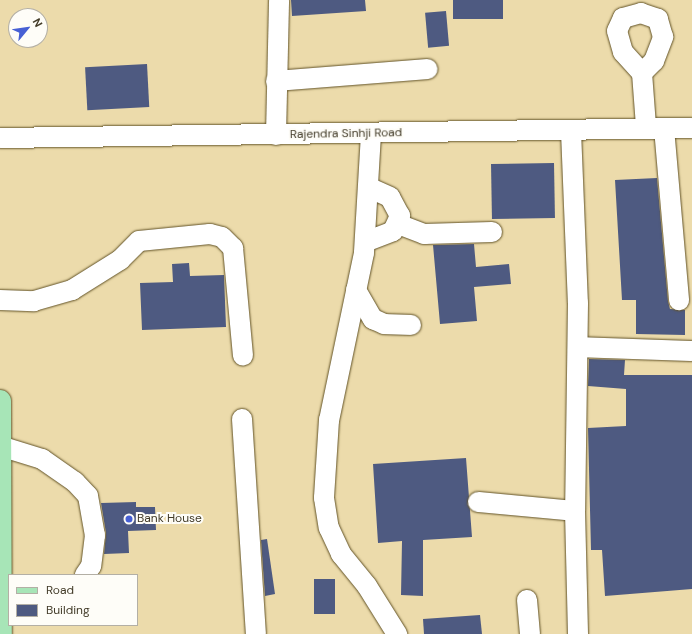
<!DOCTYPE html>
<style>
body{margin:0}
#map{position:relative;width:692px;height:634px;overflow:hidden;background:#ecdbab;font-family:"DM Sans",sans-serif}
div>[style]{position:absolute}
.building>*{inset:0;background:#4e5a81;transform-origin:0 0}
.roads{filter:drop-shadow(0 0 1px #625327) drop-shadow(0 0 1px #625327)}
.minor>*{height:20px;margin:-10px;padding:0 10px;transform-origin:10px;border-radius:10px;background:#fff}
.major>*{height:22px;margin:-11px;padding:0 11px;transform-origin:11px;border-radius:11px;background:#a7e5b7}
.dots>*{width:11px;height:11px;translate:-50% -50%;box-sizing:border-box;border:2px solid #fefdf8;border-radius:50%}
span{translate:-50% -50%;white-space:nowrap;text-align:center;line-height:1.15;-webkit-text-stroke:4px #fefdf8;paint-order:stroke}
.street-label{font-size:12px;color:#423b28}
.poi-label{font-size:12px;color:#423b28}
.left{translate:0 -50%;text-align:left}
.legend{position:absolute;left:8px;top:574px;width:130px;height:52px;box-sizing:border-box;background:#fefdf8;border:1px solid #b3afa5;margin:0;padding:5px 7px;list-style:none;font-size:12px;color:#423b28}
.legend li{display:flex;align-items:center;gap:8px;height:20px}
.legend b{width:20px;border:1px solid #b3afa5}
.north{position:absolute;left:8px;top:8px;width:40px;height:40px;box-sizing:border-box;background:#fefdf8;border:1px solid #b3afa5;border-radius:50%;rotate:61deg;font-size:11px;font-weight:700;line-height:16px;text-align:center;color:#423b28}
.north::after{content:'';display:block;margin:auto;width:14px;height:18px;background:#4760d4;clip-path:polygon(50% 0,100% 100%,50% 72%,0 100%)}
</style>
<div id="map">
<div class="building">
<i style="clip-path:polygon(291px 0,365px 0,366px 11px,292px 16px)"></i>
<i style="left:453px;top:0;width:50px;height:19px"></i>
<i style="left:446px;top:11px;width:35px;height:21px;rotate:85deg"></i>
<i style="left:147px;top:64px;width:43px;height:62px;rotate:87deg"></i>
<i style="left:554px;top:163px;width:55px;height:63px;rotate:89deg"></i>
<i style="clip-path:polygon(657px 178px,668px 301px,670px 309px,685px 310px,685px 335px,636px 334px,636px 300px,622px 300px,615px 180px)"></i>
<i style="clip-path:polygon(474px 244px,476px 267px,509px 264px,511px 284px,474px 287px,477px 321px,440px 324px,433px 245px)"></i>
<i style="clip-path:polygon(189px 263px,190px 276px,224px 275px,226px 327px,142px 330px,140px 283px,173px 282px,172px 264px)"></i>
<i style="clip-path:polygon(589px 359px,625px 360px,624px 375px,692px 375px,692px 589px,605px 596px,602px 550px,591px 550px,588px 428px,626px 426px,626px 389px,588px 386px)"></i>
<i style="clip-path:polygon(466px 458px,472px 537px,423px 540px,423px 596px,401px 595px,402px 541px,378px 543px,373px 464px)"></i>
<i style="clip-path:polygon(136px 502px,136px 507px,155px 507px,156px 530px,128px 531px,129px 553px,104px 554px,106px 533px,101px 503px)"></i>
<i style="clip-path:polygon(267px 539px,275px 594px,265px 596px,261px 540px)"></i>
<i style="left:314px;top:579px;width:21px;height:35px"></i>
<i style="clip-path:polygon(480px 615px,482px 634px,424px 634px,423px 619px)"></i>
</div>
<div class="roads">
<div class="minor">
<i style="left:642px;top:73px;width:17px;rotate:-45deg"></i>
<i style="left:654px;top:61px;width:26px;rotate:-69deg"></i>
<i style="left:663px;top:37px;width:19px;rotate:-106deg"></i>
<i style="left:658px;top:19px;width:18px;rotate:-161deg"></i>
<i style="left:641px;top:13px;width:19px;rotate:164deg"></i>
<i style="left:623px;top:18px;width:14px;rotate:115deg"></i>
<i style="left:617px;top:31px;width:22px;rotate:74deg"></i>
<i style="left:623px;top:52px;width:28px;rotate:48deg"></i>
<i style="left:642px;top:73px;width:53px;rotate:85.7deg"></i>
<i style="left:276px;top:81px;width:152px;rotate:-4.5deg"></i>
<i style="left:664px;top:128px;width:173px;rotate:85deg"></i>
<i style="left:571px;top:131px;width:172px;rotate:87.7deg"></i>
<i style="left:578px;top:303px;width:208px;rotate:90.8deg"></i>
<i style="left:575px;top:511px;width:123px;rotate:88.6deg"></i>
<i style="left:371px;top:134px;width:119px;rotate:93.4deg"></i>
<i style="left:364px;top:253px;width:171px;rotate:101.8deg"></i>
<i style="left:329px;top:420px;width:78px;rotate:93.7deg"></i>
<i style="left:324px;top:498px;width:30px;rotate:81deg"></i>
<i style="left:329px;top:528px;width:29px;rotate:65deg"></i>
<i style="left:341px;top:554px;width:41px;rotate:50.9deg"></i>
<i style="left:367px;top:586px;width:57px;rotate:58deg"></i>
<i style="left:276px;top:135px;width:135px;rotate:-88.7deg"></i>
<i style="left:0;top:138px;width:692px;rotate:-0.83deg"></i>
<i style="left:398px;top:224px;width:28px;rotate:21deg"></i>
<i style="left:424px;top:234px;width:68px;rotate:-1.7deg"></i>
<i style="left:365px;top:242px;width:30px;rotate:-21deg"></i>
<i style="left:393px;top:231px;width:17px;rotate:-65deg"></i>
<i style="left:400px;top:216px;width:21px;rotate:-118deg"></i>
<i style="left:390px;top:197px;width:24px;rotate:-156deg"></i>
<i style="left:356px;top:290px;width:34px;rotate:60deg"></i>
<i style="left:373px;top:319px;width:12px;rotate:24deg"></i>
<i style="left:384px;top:324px;width:27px;rotate:2deg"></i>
<i style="left:0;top:300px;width:34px;rotate:2deg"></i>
<i style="left:34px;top:301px;width:40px;rotate:-16deg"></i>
<i style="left:72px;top:290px;width:57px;rotate:-32deg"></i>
<i style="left:120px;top:260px;width:27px;rotate:-45deg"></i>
<i style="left:139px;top:241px;width:71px;rotate:-5.6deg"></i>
<i style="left:210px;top:234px;width:12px;rotate:14deg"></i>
<i style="left:222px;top:237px;width:16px;rotate:45deg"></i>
<i style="left:233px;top:248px;width:108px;rotate:84.7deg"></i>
<i style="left:578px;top:347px;width:114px;rotate:2deg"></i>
<i style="left:242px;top:419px;width:215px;rotate:86.3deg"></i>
<i style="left:0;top:446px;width:44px;rotate:17.2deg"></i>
<i style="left:42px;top:459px;width:40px;rotate:34.9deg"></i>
<i style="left:75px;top:482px;width:19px;rotate:47deg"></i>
<i style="left:88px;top:496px;width:40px;rotate:80deg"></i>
<i style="left:95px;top:535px;width:31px;rotate:97deg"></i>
<i style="left:91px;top:566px;width:11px;rotate:124deg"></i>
<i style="left:478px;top:502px;width:97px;rotate:5.3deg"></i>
<i style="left:527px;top:600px;width:34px;rotate:85deg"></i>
</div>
<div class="major">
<i style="left:0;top:401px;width:233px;rotate:89.8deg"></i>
</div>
</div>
<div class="dots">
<i style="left:129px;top:519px;background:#4760d4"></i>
</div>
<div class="street-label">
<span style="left:346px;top:134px;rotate:-1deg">Rajendra Sinhji Road</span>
</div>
<div class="poi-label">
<span class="left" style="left:137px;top:519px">Bank House</span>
</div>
<ul class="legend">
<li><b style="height:5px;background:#a7e5b7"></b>Road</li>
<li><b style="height:11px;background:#4e5a81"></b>Building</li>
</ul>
<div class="north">N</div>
</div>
